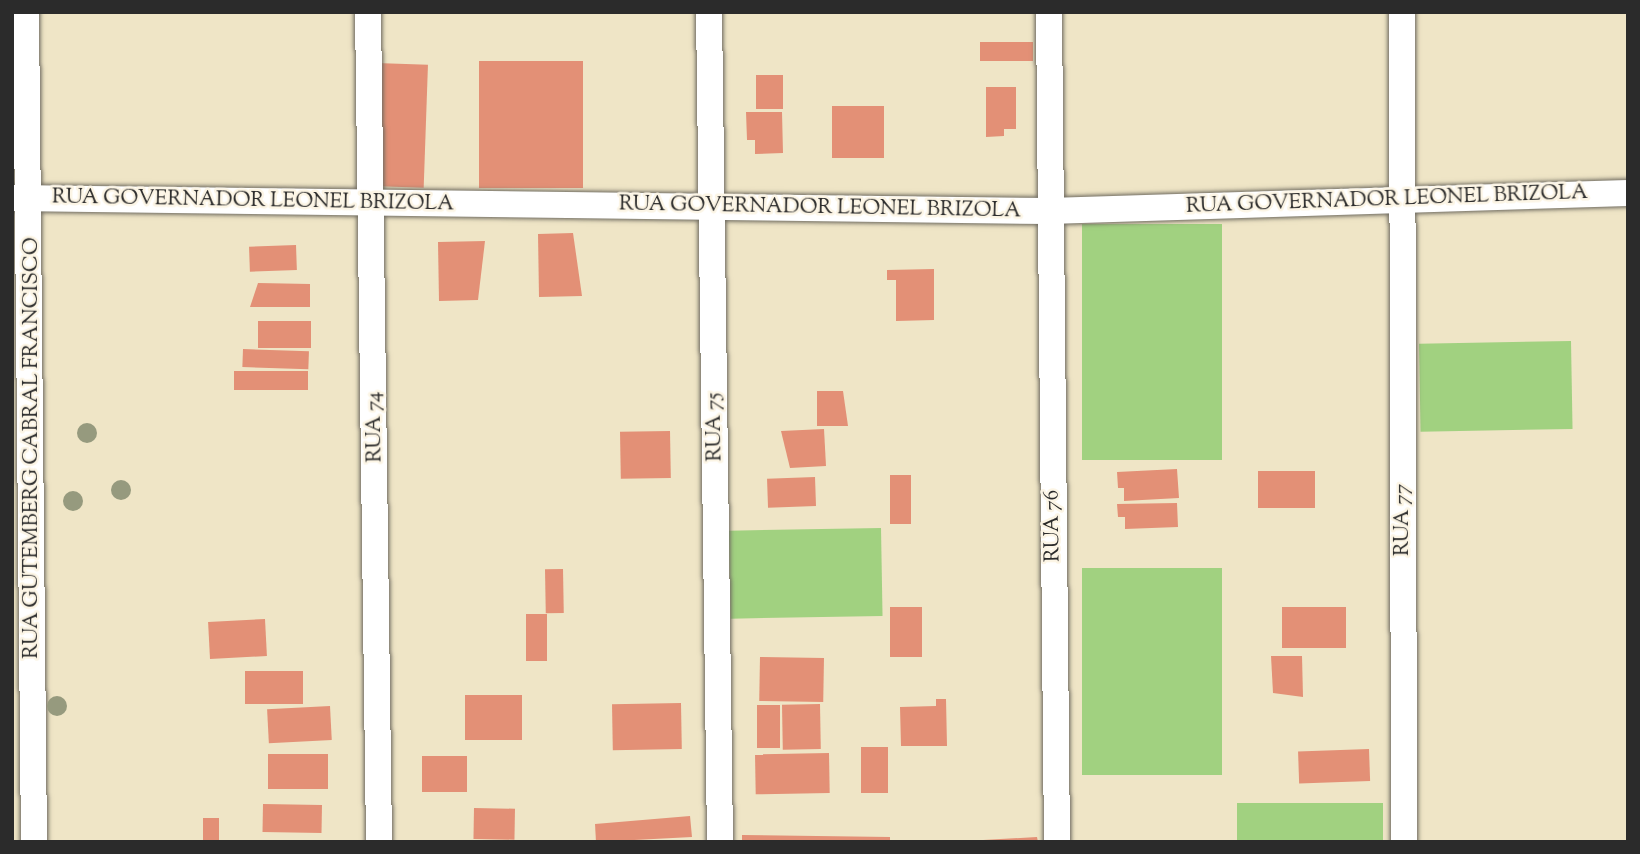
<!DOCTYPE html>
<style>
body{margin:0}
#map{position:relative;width:1640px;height:854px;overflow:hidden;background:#efe5c6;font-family:"Sorts Mill Goudy",serif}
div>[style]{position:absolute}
.green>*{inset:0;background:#a1d180;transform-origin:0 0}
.building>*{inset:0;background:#e39076;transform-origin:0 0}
.roads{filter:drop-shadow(0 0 2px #706c61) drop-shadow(0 0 2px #706c61)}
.minor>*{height:26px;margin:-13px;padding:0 13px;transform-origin:13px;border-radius:13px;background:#fff}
.trees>*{width:20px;height:20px;margin:-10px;border-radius:50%;background:#969a7e}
span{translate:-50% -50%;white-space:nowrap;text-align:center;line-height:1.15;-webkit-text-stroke:5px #fcf5e5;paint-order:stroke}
.street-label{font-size:21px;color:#2b2b2b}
.frame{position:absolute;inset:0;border:14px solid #2b2b2b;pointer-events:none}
</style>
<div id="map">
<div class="green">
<i style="left:1082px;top:224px;width:140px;height:236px"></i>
<i style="left:1571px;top:341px;width:88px;height:152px;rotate:89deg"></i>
<i style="left:881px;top:528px;width:88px;height:152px;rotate:89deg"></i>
<i style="left:1082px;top:568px;width:140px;height:207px"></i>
<i style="left:1237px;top:803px;width:146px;height:39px"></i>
</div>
<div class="building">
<i style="left:980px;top:42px;width:53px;height:19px"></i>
<i style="left:479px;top:61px;width:104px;height:127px"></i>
<i style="left:376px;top:63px;width:52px;height:123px;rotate:2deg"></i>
<i style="left:756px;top:75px;width:27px;height:34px"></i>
<i style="clip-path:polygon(986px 87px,1016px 87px,1016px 129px,1004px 129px,1004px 136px,986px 137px)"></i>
<i style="left:832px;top:106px;width:52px;height:52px"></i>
<i style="clip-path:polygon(746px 112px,782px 112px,783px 153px,755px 154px,755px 140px,747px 140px)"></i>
<i style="clip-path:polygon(573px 233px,582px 296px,539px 297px,538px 234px)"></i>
<i style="clip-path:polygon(485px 241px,478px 300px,439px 301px,438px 242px)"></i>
<i style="left:296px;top:245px;width:25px;height:47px;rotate:88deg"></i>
<i style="clip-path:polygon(934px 269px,934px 320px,896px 321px,896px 280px,887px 280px,887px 270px)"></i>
<i style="clip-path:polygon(258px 283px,310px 284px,310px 307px,250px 307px)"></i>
<i style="left:258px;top:321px;width:53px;height:27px"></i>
<i style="left:243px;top:349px;width:66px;height:18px;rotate:2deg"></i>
<i style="left:234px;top:371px;width:74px;height:19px"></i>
<i style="clip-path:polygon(817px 391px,843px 391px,848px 426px,817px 426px)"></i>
<i style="clip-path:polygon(824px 429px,826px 466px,790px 468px,781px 431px)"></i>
<i style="left:670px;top:431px;width:47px;height:50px;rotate:89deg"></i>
<i style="clip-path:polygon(1177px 469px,1179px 498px,1124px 501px,1124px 488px,1118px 488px,1117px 472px)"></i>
<i style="left:1258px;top:471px;width:57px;height:37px"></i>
<i style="left:890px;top:475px;width:21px;height:49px"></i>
<i style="left:815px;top:477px;width:29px;height:48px;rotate:88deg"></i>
<i style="clip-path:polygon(1177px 503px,1178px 527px,1125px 529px,1125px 517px,1118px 517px,1117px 504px)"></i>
<i style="left:563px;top:569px;width:44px;height:18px;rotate:89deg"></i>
<i style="left:890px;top:607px;width:32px;height:50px"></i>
<i style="left:1282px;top:607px;width:64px;height:41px"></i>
<i style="left:526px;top:614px;width:21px;height:47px"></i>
<i style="left:265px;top:619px;width:37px;height:57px;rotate:87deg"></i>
<i style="clip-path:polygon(1271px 656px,1302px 656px,1303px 697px,1273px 693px)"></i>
<i style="left:760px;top:657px;width:64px;height:44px;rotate:1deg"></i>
<i style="left:303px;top:671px;width:33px;height:58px;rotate:90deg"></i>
<i style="left:522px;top:695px;width:45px;height:57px;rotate:90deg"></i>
<i style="clip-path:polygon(936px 699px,946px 699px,947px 746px,901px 746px,900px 707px,936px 706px)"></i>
<i style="left:681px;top:703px;width:46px;height:69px;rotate:89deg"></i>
<i style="left:820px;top:704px;width:45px;height:38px;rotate:89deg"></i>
<i style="left:757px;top:705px;width:23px;height:43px"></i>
<i style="left:330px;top:706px;width:34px;height:63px;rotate:87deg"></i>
<i style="left:861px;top:747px;width:27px;height:46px"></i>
<i style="left:1369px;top:749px;width:32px;height:71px;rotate:88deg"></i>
<i style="left:829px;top:753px;width:40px;height:74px;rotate:89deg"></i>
<i style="left:328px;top:754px;width:35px;height:60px;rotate:90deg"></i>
<i style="left:422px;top:756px;width:45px;height:36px"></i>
<i style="left:263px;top:804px;width:59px;height:28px;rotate:1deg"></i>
<i style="left:474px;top:808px;width:41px;height:31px;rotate:1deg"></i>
<i style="clip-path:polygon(690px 816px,692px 837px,596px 842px,595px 824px)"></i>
<i style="left:203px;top:818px;width:16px;height:24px"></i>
<i style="clip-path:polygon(742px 835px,890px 837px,890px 842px,742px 842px)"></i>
<i style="clip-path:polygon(1037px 837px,1038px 842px,983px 842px,983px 840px)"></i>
</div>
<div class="roads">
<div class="minor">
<i style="left:26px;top:12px;width:830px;rotate:89.45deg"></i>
<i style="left:368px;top:12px;width:830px;rotate:89.24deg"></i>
<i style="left:709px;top:12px;width:830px;rotate:89.24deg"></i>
<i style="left:1049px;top:12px;width:830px;rotate:89.45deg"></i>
<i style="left:1402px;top:12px;width:830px;rotate:89.86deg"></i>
<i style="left:12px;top:198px;width:1037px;rotate:0.72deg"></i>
<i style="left:1049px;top:211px;width:579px;rotate:-1.78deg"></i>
</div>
</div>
<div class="trees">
<i style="left:87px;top:433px"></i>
<i style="left:121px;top:490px"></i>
<i style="left:73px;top:501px"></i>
<i style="left:57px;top:706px"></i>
</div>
<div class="street-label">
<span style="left:1387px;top:200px;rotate:-2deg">RUA GOVERNADOR LEONEL BRIZOLA</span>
<span style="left:253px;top:201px;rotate:1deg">RUA GOVERNADOR LEONEL BRIZOLA</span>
<span style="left:820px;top:208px;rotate:1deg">RUA GOVERNADOR LEONEL BRIZOLA</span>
<span style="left:375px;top:427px;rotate:-91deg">RUA 74</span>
<span style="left:715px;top:427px;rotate:-91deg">RUA 75</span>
<span style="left:32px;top:448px;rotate:-90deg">RUA GUTEMBERG CABRAL FRANCISCO</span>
<span style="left:1403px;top:520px;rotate:-90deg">RUA 77</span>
<span style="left:1053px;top:526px;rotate:-91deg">RUA 76</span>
</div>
<div class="frame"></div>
</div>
